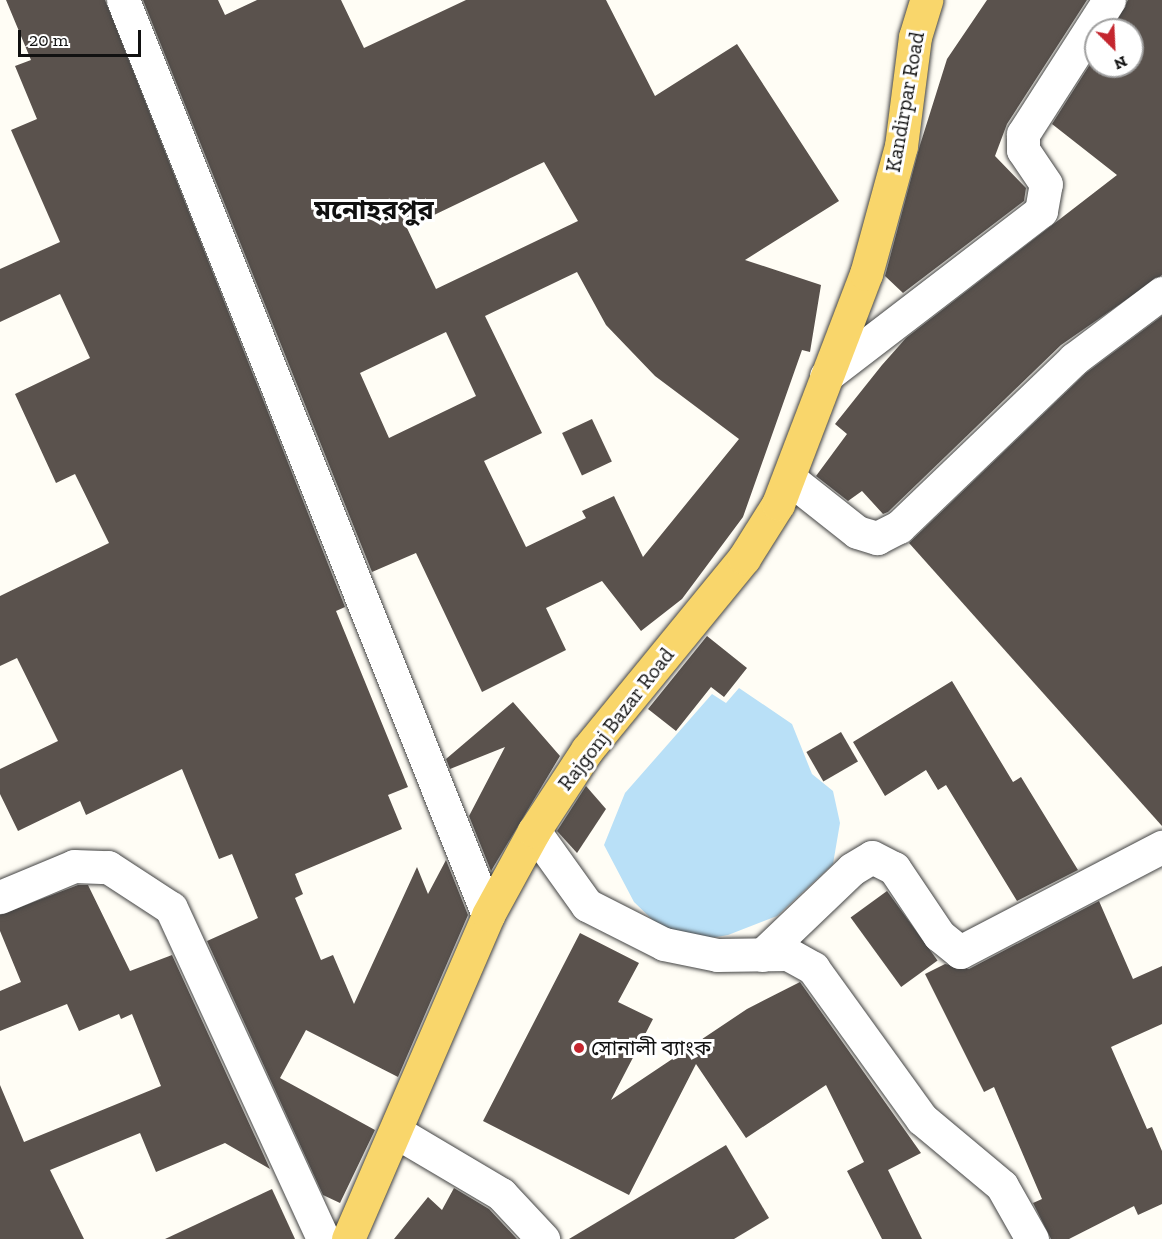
<!DOCTYPE html>
<meta charset="utf-8">
<style>
body{margin:0}
#map{position:relative;width:1162px;height:1239px;overflow:hidden;background:#fffdf5;font-family:"Zilla Slab","Noto Sans Bengali",serif}
div>[style]{position:absolute}
.water>*{inset:0;background:#b9e0f7}
.building>*{inset:0;background:#5a524d;transform-origin:0 0}
.roads{filter:drop-shadow(0 0 2px #444) drop-shadow(0 0 2px #444)}
.minor>*{height:33px;margin:-16.5px;padding:0 16.5px;transform-origin:16.5px;border-radius:16.5px;background:#fff}
.major>*{height:33px;margin:-16.5px;padding:0 16.5px;transform-origin:16.5px;border-radius:16.5px;background:#f9d66b}
.dots>*{width:16px;height:16px;translate:-50% -50%;box-sizing:border-box;border:3px solid #fff;border-radius:50%}
span{translate:-50% -50%;white-space:nowrap;text-align:center;line-height:1.15;-webkit-text-stroke:6px #fff;paint-order:stroke}
.street-label{font-size:21px;color:#111}
.poi-label{font-size:21px;color:#111}
.left{translate:0 -50%;text-align:left}
.district-label{font-size:27px;color:#111;font-weight:700}
.north{position:absolute;left:1084px;top:18px;width:60px;height:60px;box-sizing:border-box;background:#fff;border:2px solid #a0a0a0;border-radius:50%;rotate:156deg;font-size:16px;font-weight:700;line-height:24px;text-align:center;color:#111}
.north::after{content:'';display:block;margin:auto;width:21px;height:27px;background:#c4262e;clip-path:polygon(50% 0,100% 100%,50% 72%,0 100%)}
.scale{position:absolute;left:18px;top:30px;width:123px;height:27px;box-sizing:border-box;border:3px solid #111;border-top:0;padding-left:8px;font-size:18px;line-height:21px;white-space:nowrap;color:#111;-webkit-text-stroke:4px #fff;paint-order:stroke}
</style>
<div id="map">
<div class="water">
<i style="clip-path:polygon(739px 688px,792px 724px,812px 774px,833px 791px,840px 823px,833px 864px,777px 916px,728px 935px,689px 942px,663px 930px,634px 902px,604px 845px,625px 793px,712px 694px,726px 703px)"></i>
</div>
<div class="building">
<i style="clip-path:polygon(6px 0,105px 0,345px 607px,336px 611px,408px 787px,388px 795px,402px 829px,295px 874px,303px 894px,295px 898px,321px 960px,333px 955px,354px 1004px,417px 867px,428px 894px,446px 860px,468px 915px,398px 1077px,306px 1030px,280px 1078px,375px 1130px,340px 1203px,323px 1195px,207px 941px,258px 918px,232px 854px,219px 859px,182px 769px,86px 815px,80px 801px,18px 831px,0 794px,0 769px,58px 741px,17px 658px,0 666px,0 596px,109px 543px,75px 474px,56px 483px,15px 394px,90px 358px,60px 294px,0 322px,0 269px,60px 242px,11px 130px,37px 119px,15px 66px,31px 60px)"></i>
<i style="clip-path:polygon(evenodd,143px 0,218px 0,225px 15px,257px 0,341px 0,364px 48px,466px 0,606px 0,655px 96px,737px 44px,839px 201px,745px 260px,821px 285px,810px 352px,802px 350px,743px 517px,682px 599px,641px 631px,602px 581px,546px 608px,566px 650px,482px 692px,416px 553px,372px 572px,143px 0,544px 162px,578px 221px,436px 289px,407px 228px,544px 162px,143px 0,577px 272px,606px 325px,655px 376px,739px 439px,643px 557px,614px 496px,582px 511px,586px 518px,526px 547px,484px 461px,542px 433px,485px 316px,577px 272px,143px 0,446px 332px,476px 396px,389px 438px,360px 373px,446px 332px)"></i>
<i style="clip-path:polygon(987px 0,1087px 0,1007px 124px,995px 156px,1026px 188px,1024px 201px,903px 293px,885px 276px,920px 145px,947px 59px)"></i>
<i style="clip-path:polygon(1128px 0,1162px 0,1162px 275px,1061px 345px,888px 512px,883px 514px,862px 491px,848px 501px,816px 476px,847px 434px,835px 424px,882px 365px,906px 338px,1117px 175px,1052px 124px,1096px 55px,1096px 66px,1132px 66px,1132px 30px,1112px 30px)"></i>
<i style="clip-path:polygon(1162px 316px,1162px 826px,909px 543px,1086px 373px)"></i>
<i style="left:592px;top:419px;width:47px;height:33px;rotate:65deg"></i>
<i style="clip-path:polygon(707px 636px,747px 668px,724px 697px,711px 687px,676px 731px,648px 709px)"></i>
<i style="clip-path:polygon(952px 681px,1013px 782px,1021px 777px,1078px 870px,1017px 901px,946px 785px,938px 790px,926px 770px,885px 796px,853px 742px)"></i>
<i style="clip-path:polygon(513px 702px,560px 756px,491px 871px,469px 816px,505px 747px,450px 769px,446px 759px)"></i>
<i style="left:841px;top:732px;width:34px;height:40px;rotate:60deg"></i>
<i style="clip-path:polygon(586px 786px,606px 809px,577px 853px,557px 831px)"></i>
<i style="clip-path:polygon(78px 885px,88px 885px,130px 971px,172px 955px,270px 1169px,225px 1143px,156px 1172px,140px 1133px,50px 1170px,84px 1239px,0 1239px,0 1085px,24px 1142px,161px 1086px,132px 1014px,121px 1019px,119px 1014px,79px 1031px,67px 1004px,0 1031px,0 991px,21px 982px,0 931px,0 915px)"></i>
<i style="left:887px;top:891px;width:86px;height:45px;rotate:54deg"></i>
<i style="clip-path:polygon(1099px 901px,1133px 979px,1162px 966px,1162px 1024px,1111px 1047px,1147px 1129px,1152px 1127px,1162px 1151px,1162px 1204px,1138px 1215px,1134px 1206px,1069px 1239px,1051px 1239px,1033px 1203px,1042px 1199px,994px 1087px,984px 1092px,925px 974px,945px 964px,969px 969px)"></i>
<i style="clip-path:polygon(580px 933px,639px 963px,618px 1002px,653px 1019px,611px 1100px,747px 1009px,800px 982px,921px 1153px,888px 1170px,922px 1239px,882px 1239px,847px 1171px,864px 1162px,826px 1085px,746px 1138px,696px 1064px,629px 1195px,483px 1121px)"></i>
<i style="clip-path:polygon(726px 1145px,769px 1218px,734px 1239px,569px 1239px)"></i>
<i style="clip-path:polygon(454px 1188px,489px 1209px,517px 1239px,394px 1239px,428px 1197px,442px 1210px)"></i>
<i style="clip-path:polygon(272px 1189px,295px 1239px,165px 1239px)"></i>
</div>
<div class="roads">
<div class="minor">
<i style="left:123px;top:0;width:985px;rotate:68.25deg"></i>
<i style="left:826px;top:376px;width:271px;rotate:-37.5deg"></i>
<i style="left:1041px;top:211px;width:27px;rotate:-80deg"></i>
<i style="left:1046px;top:184px;width:41px;rotate:-124.1deg"></i>
<i style="left:1023px;top:150px;width:16px;rotate:-90deg"></i>
<i style="left:1023px;top:134px;width:159px;rotate:-57.3deg"></i>
<i style="left:790px;top:479px;width:85px;rotate:38.3deg"></i>
<i style="left:857px;top:532px;width:21px;rotate:17deg"></i>
<i style="left:877px;top:538px;width:25px;rotate:-27deg"></i>
<i style="left:899px;top:527px;width:243px;rotate:-43.8deg"></i>
<i style="left:1074px;top:359px;width:110px;rotate:-36.9deg"></i>
<i style="left:534px;top:831px;width:91px;rotate:54.4deg"></i>
<i style="left:587px;top:905px;width:86px;rotate:26.9deg"></i>
<i style="left:664px;top:944px;width:54px;rotate:11.7deg"></i>
<i style="left:717px;top:955px;width:71px;rotate:-0.8deg"></i>
<i style="left:788px;top:954px;width:29px;rotate:29deg"></i>
<i style="left:813px;top:968px;width:186px;rotate:54.2deg"></i>
<i style="left:922px;top:1119px;width:104px;rotate:39.9deg"></i>
<i style="left:1002px;top:1186px;width:61px;rotate:60.5deg"></i>
<i style="left:0;top:897px;width:80px;rotate:-22.7deg"></i>
<i style="left:74px;top:866px;width:34px;rotate:2deg"></i>
<i style="left:108px;top:867px;width:75px;rotate:33.1deg"></i>
<i style="left:171px;top:908px;width:364px;rotate:65.3deg"></i>
<i style="left:762px;top:955px;width:124px;rotate:-43.7deg"></i>
<i style="left:852px;top:869px;width:23px;rotate:-31deg"></i>
<i style="left:872px;top:857px;width:25px;rotate:27deg"></i>
<i style="left:894px;top:868px;width:81px;rotate:56.1deg"></i>
<i style="left:939px;top:935px;width:27px;rotate:39deg"></i>
<i style="left:960px;top:952px;width:228px;rotate:-27.5deg"></i>
<i style="left:398px;top:1133px;width:120px;rotate:30.6deg"></i>
<i style="left:501px;top:1194px;width:62px;rotate:47deg"></i>
</div>
<div class="major">
<i style="left:348px;top:1239px;width:353px;rotate:-66.6deg"></i>
<i style="left:488px;top:915px;width:96px;rotate:-61.3deg"></i>
<i style="left:534px;top:831px;width:97px;rotate:-56.8deg"></i>
<i style="left:587px;top:750px;width:248px;rotate:-50.7deg"></i>
<i style="left:744px;top:558px;width:64px;rotate:-57.8deg"></i>
<i style="left:778px;top:504px;width:246px;rotate:-69.1deg"></i>
<i style="left:866px;top:274px;width:133px;rotate:-74.7deg"></i>
<i style="left:901px;top:146px;width:110px;rotate:-82.7deg"></i>
<i style="left:915px;top:37px;width:39px;rotate:-73deg"></i>
</div>
</div>
<div class="dots">
<i style="left:579px;top:1048px;background:#c4262e"></i>
</div>
<div class="street-label">
<span style="left:905px;top:102px;rotate:-80deg">Kandirpar Road</span>
<span style="left:616px;top:719px;rotate:-52deg">Rajgonj Bazar Road</span>
</div>
<div class="poi-label">
<span class="left" style="left:591px;top:1048px">সোনালী ব্যাংক</span>
</div>
<div class="district-label">
<span style="left:374px;top:211px">মনোহরপুর</span>
</div>
<div class="north">N</div>
<div class="scale">20 m</div>
</div>
